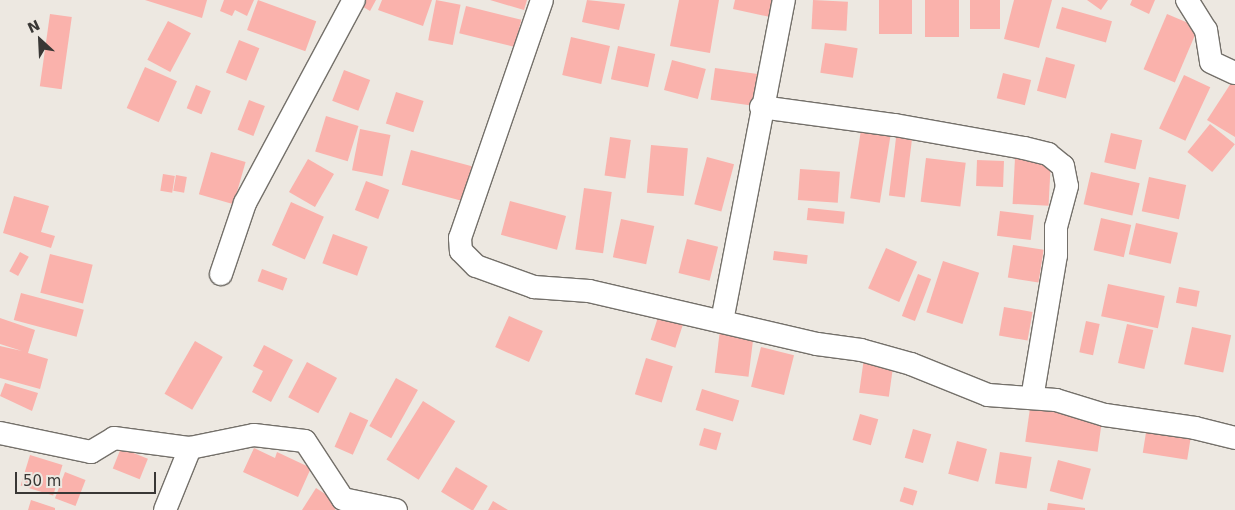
<!DOCTYPE html>
<style>
body{margin:0}
#map{position:relative;width:1235px;height:510px;overflow:hidden;background:#ede8e1;font-family:"DejaVu Sans",sans-serif}
div>[style]{position:absolute}
.building>*{inset:0;background:#fab2ac;transform-origin:0 0}
.roads{filter:drop-shadow(1px 0 #74706a) drop-shadow(-1px 0 #74706a) drop-shadow(0 1px #74706a) drop-shadow(0 -1px #74706a)}
.minor>*{height:22px;margin:-11px;padding:0 11px;transform-origin:11px;border-radius:11px;background:#fff}
span{translate:-50% -50%;white-space:nowrap;text-align:center;line-height:1.15;-webkit-text-stroke:5px #ede8e1;paint-order:stroke}
.north{position:absolute;left:15px;top:15px;width:50px;height:50px;-webkit-text-stroke:4px #ede8e1;paint-order:stroke;rotate:335deg;font-size:14px;font-weight:700;line-height:20px;text-align:center;color:#393735}
.north::after{content:'';display:block;margin:auto;width:18px;height:22px;background:#393735;clip-path:polygon(50% 0,100% 100%,50% 72%,0 100%)}
.scale{position:absolute;left:15px;top:472px;width:141px;height:22px;box-sizing:border-box;border:2px solid #393735;border-top:0;padding-left:6px;font-size:15px;line-height:18px;white-space:nowrap;color:#393735;-webkit-text-stroke:4px #ede8e1;paint-order:stroke}
</style>
<div id="map">
<div class="building">
<i style="clip-path:polygon(145px 0,207px 0,202px 18px)"></i>
<i style="clip-path:polygon(224px 0,254px 0,247px 16px,235px 10px,232px 16px,220px 11px)"></i>
<i style="left:258px;top:0;width:62px;height:32px;rotate:20deg"></i>
<i style="clip-path:polygon(362px 0,376px 0,370px 11px,360px 5px)"></i>
<i style="clip-path:polygon(382px 0,432px 0,423px 26px,378px 10px)"></i>
<i style="left:436px;top:0;width:25px;height:41px;rotate:11deg"></i>
<i style="clip-path:polygon(490px 0,527px 0,524px 10px)"></i>
<i style="clip-path:polygon(587px 0,625px 4px,619px 30px,582px 22px)"></i>
<i style="clip-path:polygon(679px 0,719px 0,710px 53px,670px 46px)"></i>
<i style="clip-path:polygon(735px 0,779px 0,775px 18px,733px 9px)"></i>
<i style="left:813px;top:0;width:35px;height:29px;rotate:3deg"></i>
<i style="left:879px;top:0;width:33px;height:34px"></i>
<i style="left:925px;top:0;width:34px;height:37px"></i>
<i style="left:970px;top:0;width:30px;height:29px"></i>
<i style="clip-path:polygon(1014px 0,1052px 0,1039px 48px,1004px 39px)"></i>
<i style="clip-path:polygon(1087px 0,1108px 0,1101px 10px)"></i>
<i style="clip-path:polygon(1132px 0,1155px 0,1149px 14px,1130px 5px)"></i>
<i style="left:466px;top:6px;width:57px;height:28px;rotate:14deg"></i>
<i style="left:1062px;top:7px;width:52px;height:22px;rotate:16deg"></i>
<i style="left:50px;top:14px;width:22px;height:73px;rotate:8deg"></i>
<i style="left:1167px;top:14px;width:34px;height:60px;rotate:23deg"></i>
<i style="left:168px;top:21px;width:26px;height:44px;rotate:28deg"></i>
<i style="left:571px;top:37px;width:40px;height:39px;rotate:13deg"></i>
<i style="left:239px;top:40px;width:22px;height:35px;rotate:22deg"></i>
<i style="left:825px;top:43px;width:33px;height:30px;rotate:9deg"></i>
<i style="left:618px;top:46px;width:38px;height:34px;rotate:12deg"></i>
<i style="left:1046px;top:57px;width:30px;height:35px;rotate:15deg"></i>
<i style="left:672px;top:60px;width:35px;height:31px;rotate:15deg"></i>
<i style="left:145px;top:67px;width:35px;height:45px;rotate:24deg"></i>
<i style="left:715px;top:68px;width:43px;height:32px;rotate:8deg"></i>
<i style="left:344px;top:70px;width:28px;height:33px;rotate:21deg"></i>
<i style="left:1003px;top:73px;width:29px;height:26px;rotate:14deg"></i>
<i style="left:1184px;top:75px;width:29px;height:59px;rotate:25deg"></i>
<i style="clip-path:polygon(1233px 80px,1235px 81px,1235px 137px,1207px 120px)"></i>
<i style="left:196px;top:85px;width:16px;height:25px;rotate:22deg"></i>
<i style="left:396px;top:92px;width:29px;height:33px;rotate:18deg"></i>
<i style="left:249px;top:100px;width:17px;height:32px;rotate:21deg"></i>
<i style="left:326px;top:116px;width:34px;height:37px;rotate:17deg"></i>
<i style="left:1210px;top:124px;width:32px;height:36px;rotate:39deg"></i>
<i style="left:360px;top:129px;width:31px;height:42px;rotate:11deg"></i>
<i style="left:861px;top:130px;width:30px;height:69px;rotate:9deg"></i>
<i style="left:897px;top:130px;width:16px;height:66px;rotate:7deg"></i>
<i style="left:1111px;top:133px;width:32px;height:30px;rotate:13deg"></i>
<i style="left:610px;top:137px;width:21px;height:39px;rotate:8deg"></i>
<i style="left:651px;top:145px;width:37px;height:48px;rotate:5deg"></i>
<i style="left:411px;top:150px;width:63px;height:36px;rotate:15deg"></i>
<i style="left:211px;top:152px;width:36px;height:44px;rotate:16deg"></i>
<i style="left:707px;top:157px;width:28px;height:49px;rotate:15deg"></i>
<i style="left:926px;top:158px;width:40px;height:44px;rotate:7deg"></i>
<i style="left:1015px;top:158px;width:36px;height:46px;rotate:3deg"></i>
<i style="left:308px;top:159px;width:30px;height:38px;rotate:30deg"></i>
<i style="left:977px;top:160px;width:27px;height:26px;rotate:2deg"></i>
<i style="left:800px;top:169px;width:40px;height:31px;rotate:4deg"></i>
<i style="left:1091px;top:172px;width:50px;height:33px;rotate:13deg"></i>
<i style="left:163px;top:174px;width:12px;height:17px;rotate:9deg"></i>
<i style="left:176px;top:175px;width:11px;height:16px;rotate:10deg"></i>
<i style="left:1149px;top:177px;width:38px;height:35px;rotate:12deg"></i>
<i style="left:366px;top:181px;width:25px;height:31px;rotate:21deg"></i>
<i style="left:584px;top:188px;width:28px;height:62px;rotate:8deg"></i>
<i style="clip-path:polygon(14px 196px,49px 206px,41px 232px,55px 236px,51px 248px,3px 233px)"></i>
<i style="left:510px;top:201px;width:58px;height:35px;rotate:15deg"></i>
<i style="left:291px;top:202px;width:36px;height:47px;rotate:24deg"></i>
<i style="left:808px;top:208px;width:37px;height:12px;rotate:6deg"></i>
<i style="left:1000px;top:211px;width:34px;height:25px;rotate:7deg"></i>
<i style="left:1101px;top:218px;width:31px;height:33px;rotate:13deg"></i>
<i style="left:621px;top:219px;width:34px;height:39px;rotate:12deg"></i>
<i style="left:1136px;top:223px;width:43px;height:32px;rotate:13deg"></i>
<i style="left:333px;top:234px;width:37px;height:31px;rotate:20deg"></i>
<i style="left:687px;top:239px;width:32px;height:35px;rotate:14deg"></i>
<i style="left:1013px;top:245px;width:31px;height:33px;rotate:9deg"></i>
<i style="left:886px;top:248px;width:34px;height:44px;rotate:24deg"></i>
<i style="left:774px;top:251px;width:34px;height:9px;rotate:7deg"></i>
<i style="left:20px;top:252px;width:10px;height:22px;rotate:29deg"></i>
<i style="left:50px;top:254px;width:44px;height:40px;rotate:14deg"></i>
<i style="left:943px;top:261px;width:38px;height:54px;rotate:18deg"></i>
<i style="left:262px;top:269px;width:27px;height:13px;rotate:20deg"></i>
<i style="left:918px;top:274px;width:14px;height:45px;rotate:21deg"></i>
<i style="left:1108px;top:284px;width:58px;height:33px;rotate:12deg"></i>
<i style="left:1179px;top:287px;width:21px;height:16px;rotate:11deg"></i>
<i style="left:21px;top:293px;width:65px;height:28px;rotate:15deg"></i>
<i style="left:1004px;top:307px;width:29px;height:29px;rotate:10deg"></i>
<i style="left:659px;top:314px;width:26px;height:27px;rotate:18deg"></i>
<i style="left:509px;top:316px;width:37px;height:34px;rotate:24deg"></i>
<i style="clip-path:polygon(0 318px,35px 330px,28px 353px,48px 359px,40px 389px,0 378px,0 346px,22px 351px,0 344px)"></i>
<i style="left:1086px;top:321px;width:14px;height:32px;rotate:12deg"></i>
<i style="left:1127px;top:324px;width:27px;height:40px;rotate:13deg"></i>
<i style="left:1192px;top:327px;width:40px;height:38px;rotate:12deg"></i>
<i style="left:720px;top:330px;width:34px;height:43px;rotate:7deg"></i>
<i style="left:195px;top:341px;width:32px;height:61px;rotate:30deg"></i>
<i style="clip-path:polygon(264px 345px,293px 360px,271px 402px,252px 392px,263px 371px,253px 366px)"></i>
<i style="left:761px;top:347px;width:34px;height:41px;rotate:14deg"></i>
<i style="left:646px;top:358px;width:28px;height:38px;rotate:17deg"></i>
<i style="left:864px;top:358px;width:30px;height:35px;rotate:8deg"></i>
<i style="left:307px;top:362px;width:34px;height:40px;rotate:28deg"></i>
<i style="left:396px;top:378px;width:25px;height:55px;rotate:29deg"></i>
<i style="clip-path:polygon(5px 383px,38px 393px,32px 411px,0 396px)"></i>
<i style="left:702px;top:389px;width:39px;height:22px;rotate:17deg"></i>
<i style="left:423px;top:401px;width:38px;height:69px;rotate:32deg"></i>
<i style="left:1030px;top:408px;width:73px;height:34px;rotate:8deg"></i>
<i style="left:350px;top:412px;width:20px;height:38px;rotate:24deg"></i>
<i style="left:860px;top:414px;width:19px;height:27px;rotate:16deg"></i>
<i style="left:1147px;top:426px;width:45px;height:27px;rotate:9deg"></i>
<i style="left:704px;top:428px;width:18px;height:18px;rotate:16deg"></i>
<i style="left:913px;top:429px;width:19px;height:30px;rotate:16deg"></i>
<i style="left:957px;top:441px;width:31px;height:34px;rotate:15deg"></i>
<i style="left:121px;top:448px;width:29px;height:22px;rotate:22deg"></i>
<i style="clip-path:polygon(254px 448px,275px 458px,277px 452px,311px 468px,298px 497px,243px 472px)"></i>
<i style="left:1000px;top:452px;width:32px;height:32px;rotate:9deg"></i>
<i style="left:30px;top:455px;width:34px;height:32px;rotate:17deg"></i>
<i style="left:1058px;top:460px;width:34px;height:32px;rotate:15deg"></i>
<i style="left:456px;top:467px;width:37px;height:29px;rotate:31deg"></i>
<i style="left:65px;top:472px;width:22px;height:28px;rotate:21deg"></i>
<i style="left:904px;top:487px;width:14px;height:15px;rotate:17deg"></i>
<i style="clip-path:polygon(316px 488px,339px 503px,335px 510px,302px 510px)"></i>
<i style="clip-path:polygon(31px 500px,55px 508px,55px 510px,28px 510px)"></i>
<i style="clip-path:polygon(493px 501px,508px 510px,488px 510px)"></i>
<i style="clip-path:polygon(1048px 503px,1085px 508px,1085px 510px,1047px 510px)"></i>
</div>
<div class="roads">
<div class="minor">
<i style="left:542px;top:0;width:252px;rotate:109deg"></i>
<i style="left:460px;top:238px;width:13px;rotate:86deg"></i>
<i style="left:461px;top:251px;width:21px;rotate:45deg"></i>
<i style="left:476px;top:266px;width:62px;rotate:19.9deg"></i>
<i style="left:534px;top:287px;width:55px;rotate:4.2deg"></i>
<i style="left:589px;top:291px;width:234px;rotate:13.1deg"></i>
<i style="left:817px;top:344px;width:44px;rotate:7.8deg"></i>
<i style="left:861px;top:350px;width:52px;rotate:15.6deg"></i>
<i style="left:911px;top:364px;width:83px;rotate:21.9deg"></i>
<i style="left:988px;top:395px;width:68px;rotate:4.2deg"></i>
<i style="left:1056px;top:400px;width:51px;rotate:17deg"></i>
<i style="left:1105px;top:415px;width:91px;rotate:8.2deg"></i>
<i style="left:1195px;top:428px;width:41px;rotate:14deg"></i>
<i style="left:1187px;top:0;width:36px;rotate:58deg"></i>
<i style="left:1206px;top:30px;width:32px;rotate:81deg"></i>
<i style="left:1211px;top:62px;width:26px;rotate:25deg"></i>
<i style="left:761px;top:107px;width:135px;rotate:7.7deg"></i>
<i style="left:895px;top:125px;width:131px;rotate:10.1deg"></i>
<i style="left:1024px;top:148px;width:25px;rotate:14deg"></i>
<i style="left:1048px;top:154px;width:19px;rotate:39deg"></i>
<i style="left:1063px;top:166px;width:20px;rotate:79deg"></i>
<i style="left:1067px;top:186px;width:42px;rotate:105deg"></i>
<i style="left:1056px;top:227px;width:28px;rotate:90deg"></i>
<i style="left:1056px;top:255px;width:145px;rotate:99.5deg"></i>
<i style="left:221px;top:274px;width:75px;rotate:-71.3deg"></i>
<i style="left:245px;top:203px;width:230px;rotate:-61.8deg"></i>
<i style="left:722px;top:321px;width:327px;rotate:-79.1deg"></i>
<i style="left:0;top:433px;width:93px;rotate:11.8deg"></i>
<i style="left:91px;top:452px;width:27px;rotate:-31deg"></i>
<i style="left:114px;top:438px;width:77px;rotate:7.5deg"></i>
<i style="left:190px;top:448px;width:65px;rotate:-11.5deg"></i>
<i style="left:254px;top:435px;width:51px;rotate:6.7deg"></i>
<i style="left:305px;top:441px;width:69px;rotate:56.8deg"></i>
<i style="left:343px;top:499px;width:54px;rotate:11.7deg"></i>
<i style="left:165px;top:510px;width:67px;rotate:-68deg"></i>
</div>
</div>
<div class="north">N</div>
<div class="scale">50 m</div>
</div>
